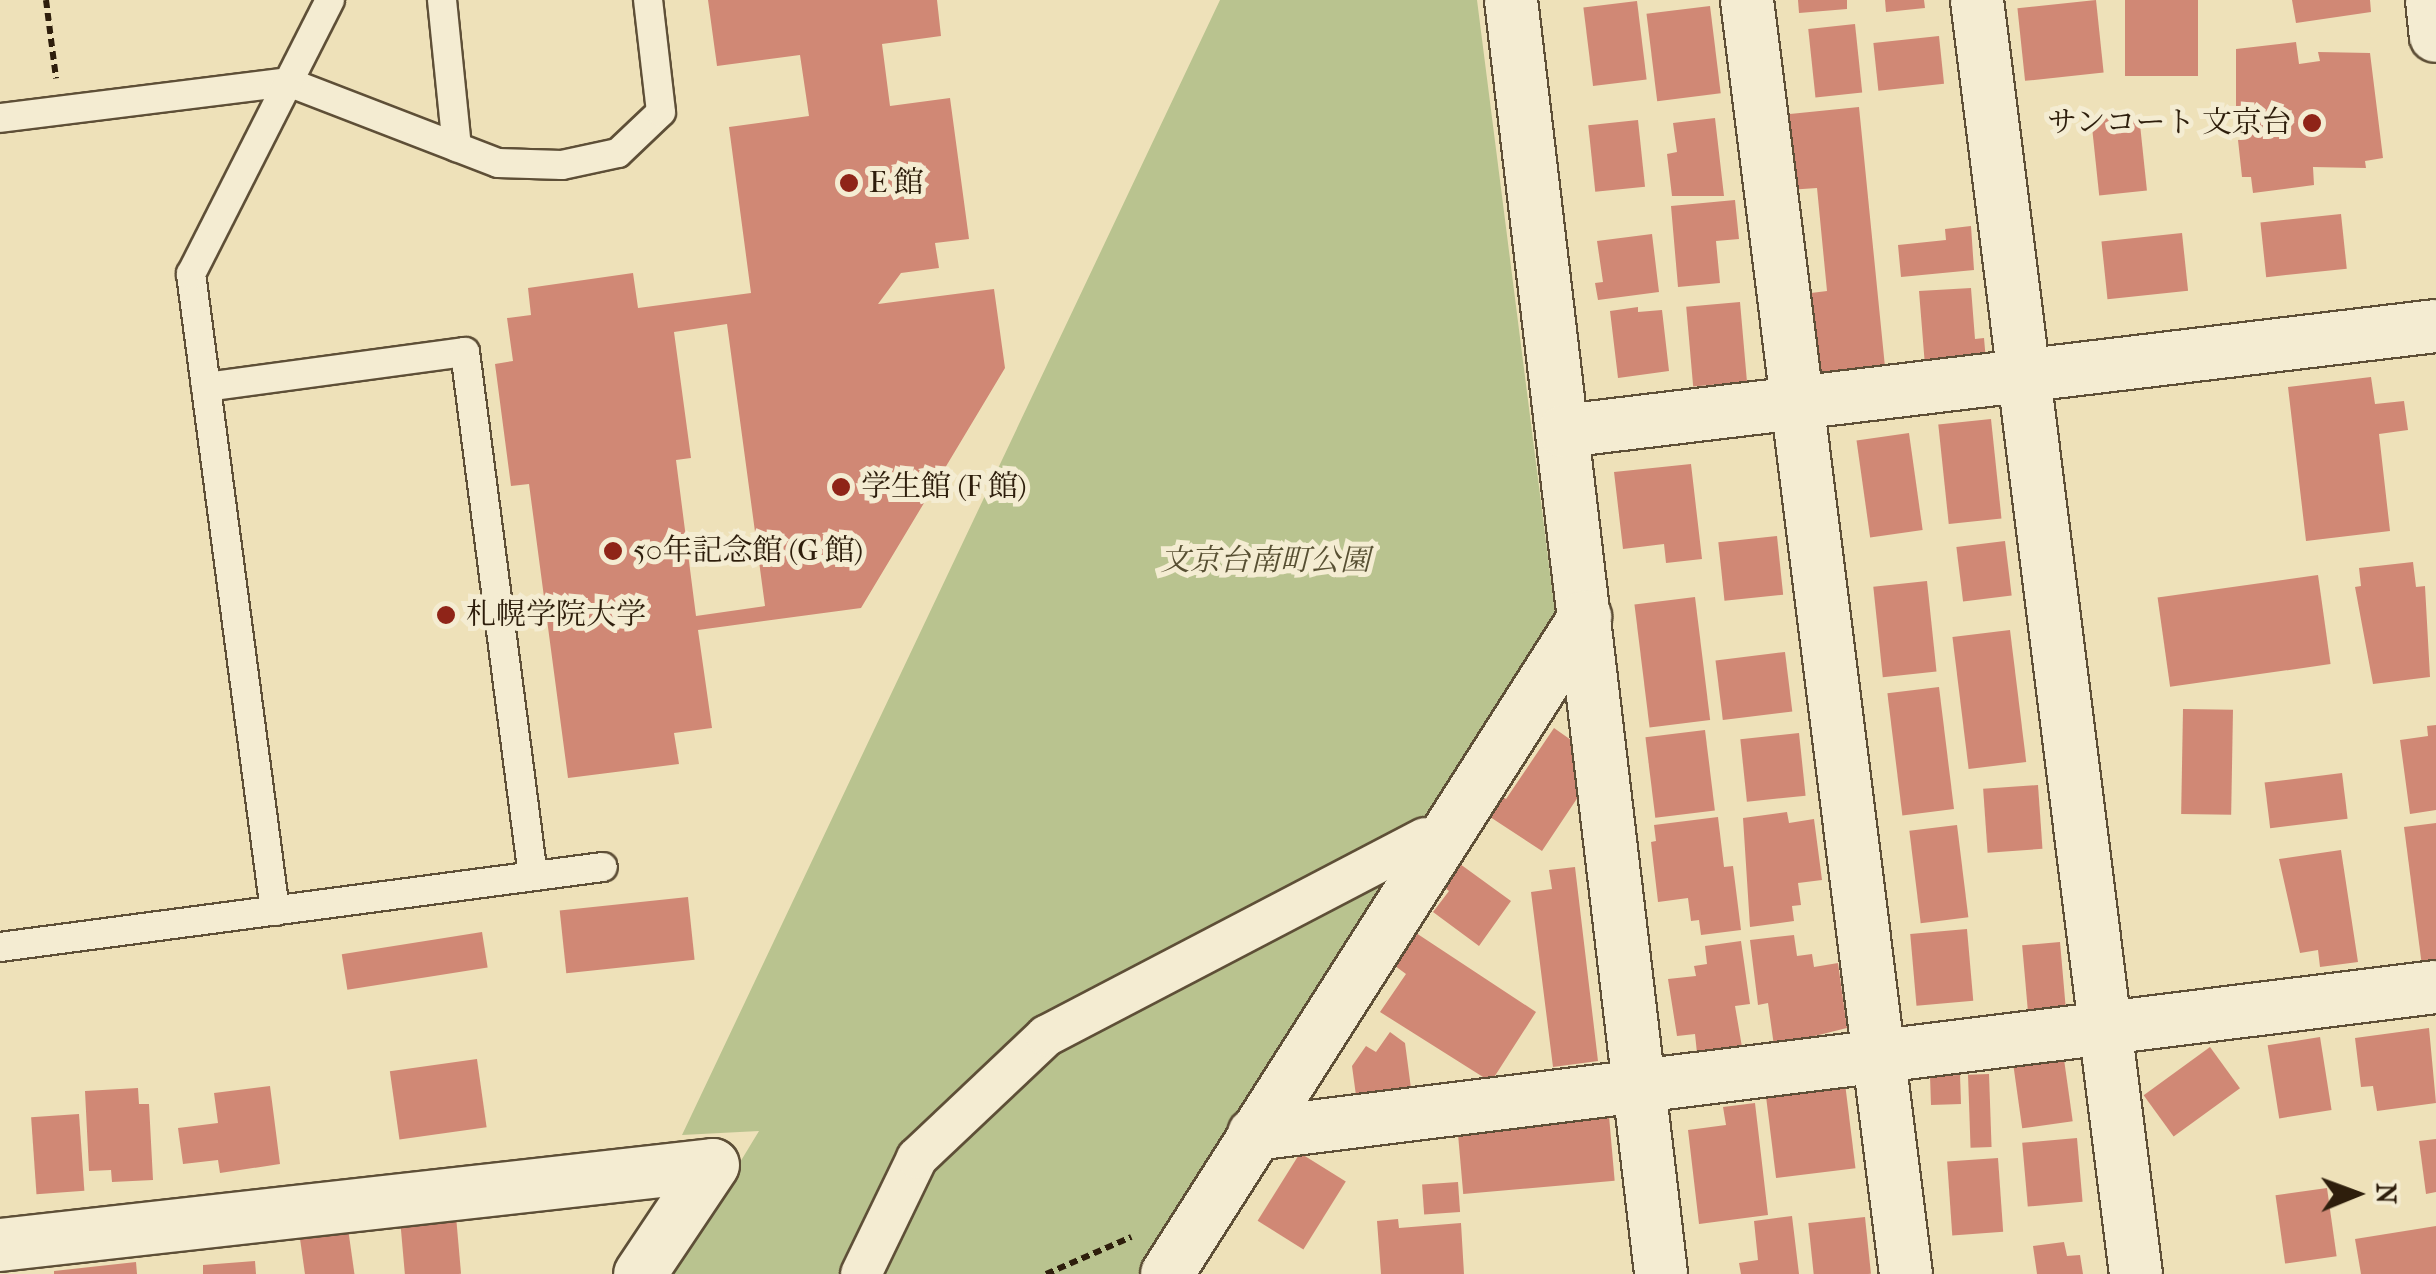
<!DOCTYPE html>
<meta charset="utf-8">
<style>
body{margin:0}
#map{position:relative;width:2436px;height:1274px;overflow:hidden;background:#eee1b9;font-family:"IM FELL French Canon","Noto Serif JP",serif}
div>[style]{position:absolute}
.green>*{inset:0;background:#b9c38f}
.building>*{inset:0;background:#d08875;transform-origin:0 0}
.path>*{height:6px;margin-top:-3px;transform-origin:0;background:repeating-linear-gradient(90deg,#2e1e0c 0 8px,transparent 0 13px)}
.roads{filter:drop-shadow(2px 0 #5e4f37) drop-shadow(-2px 0 #5e4f37) drop-shadow(0 2px #5e4f37) drop-shadow(0 -2px #5e4f37)}
.service>*{height:28px;margin:-14px;padding:0 14px;transform-origin:14px;border-radius:14px;background:#f4ecd2}
.pedestrian>*{height:40px;margin:-20px;padding:0 20px;transform-origin:20px;border-radius:20px;background:#f4ecd2}
.minor>*{height:52px;margin:-26px;padding:0 26px;transform-origin:26px;border-radius:26px;background:#f4ecd2}
.dots>*{width:28px;height:28px;translate:-50% -50%;box-sizing:border-box;border:5px solid #f4ecd2;border-radius:50%}
span{translate:-50% -50%;white-space:nowrap;text-align:center;line-height:1.15;-webkit-text-stroke:10px #f4ecd2;paint-order:stroke}
.poi-label{font-size:30px;color:#2e1e0c}
.right{translate:-100% -50%;text-align:right}
.left{translate:0 -50%;text-align:left}
.park-label{font-size:30px;color:#585033;font-style:italic}
.north{position:absolute;left:2306px;top:1144px;width:100px;height:100px;-webkit-text-stroke:8px #f4ecd2;paint-order:stroke;rotate:89deg;font-size:28px;font-weight:700;line-height:40px;text-align:center;color:#2e1e0c}
.north::after{content:'';display:block;margin:auto;width:35px;height:45px;background:#2e1e0c;clip-path:polygon(50% 0,100% 100%,50% 72%,0 100%)}
</style>
<div id="map">
<div class="green">
<i style="clip-path:polygon(1220px 0,1477px 0,1556px 620px,1151px 1274px,672px 1274px,759px 1131px,682px 1135px)"></i>
</div>
<div class="building">
<i style="clip-path:polygon(evenodd,708px 0,937px 0,941px 36px,882px 44px,890px 106px,950px 98px,969px 239px,935px 243px,939px 268px,901px 273px,878px 304px,994px 289px,1005px 368px,861px 608px,698px 630px,712px 728px,674px 733px,679px 764px,568px 778px,529px 484px,511px 486px,495px 364px,513px 361px,507px 318px,531px 315px,528px 288px,633px 273px,638px 308px,751px 293px,729px 127px,809px 116px,800px 55px,717px 66px,708px 0,727px 324px,765px 606px,696px 616px,676px 460px,691px 458px,674px 332px,727px 324px)"></i>
<i style="clip-path:polygon(1798px 0,1847px 0,1847px 9px,1799px 13px)"></i>
<i style="clip-path:polygon(1885px 0,1924px 0,1925px 8px,1886px 12px)"></i>
<i style="left:2096px;top:0;width:73px;height:79px;rotate:84deg"></i>
<i style="left:2125px;top:0;width:73px;height:76px"></i>
<i style="clip-path:polygon(2292px 0,2370px 0,2371px 12px,2296px 23px)"></i>
<i style="left:1637px;top:1px;width:79px;height:54px;rotate:83deg"></i>
<i style="left:1710px;top:6px;width:88px;height:64px;rotate:83deg"></i>
<i style="left:1855px;top:24px;width:69px;height:47px;rotate:84deg"></i>
<i style="left:1939px;top:36px;width:48px;height:66px;rotate:84deg"></i>
<i style="clip-path:polygon(2296px 42px,2299px 64px,2320px 61px,2318px 52px,2370px 53px,2383px 158px,2365px 161px,2366px 168px,2313px 167px,2314px 185px,2253px 193px,2251px 177px,2242px 177px,2238px 140px,2247px 139px,2243px 105px,2236px 107px,2236px 49px)"></i>
<i style="clip-path:polygon(1859px 107px,1885px 367px,1811px 375px,1803px 294px,1827px 291px,1817px 188px,1788px 190px,1780px 115px)"></i>
<i style="left:2139px;top:115px;width:76px;height:48px;rotate:84deg"></i>
<i style="clip-path:polygon(1715px 118px,1724px 196px,1672px 196px,1667px 154px,1677px 152px,1673px 123px)"></i>
<i style="left:1638px;top:120px;width:67px;height:50px;rotate:84deg"></i>
<i style="clip-path:polygon(1735px 200px,1739px 239px,1716px 241px,1720px 283px,1678px 287px,1671px 206px)"></i>
<i style="left:2341px;top:214px;width:55px;height:81px;rotate:84deg"></i>
<i style="clip-path:polygon(1971px 226px,1974px 270px,1901px 277px,1898px 245px,1946px 240px,1945px 229px)"></i>
<i style="left:2182px;top:233px;width:58px;height:81px;rotate:84deg"></i>
<i style="clip-path:polygon(1652px 234px,1659px 292px,1598px 300px,1595px 283px,1603px 282px,1597px 241px)"></i>
<i style="clip-path:polygon(1971px 288px,1975px 339px,1984px 338px,1986px 361px,1925px 366px,1919px 291px)"></i>
<i style="left:1740px;top:302px;width:80px;height:54px;rotate:85deg"></i>
<i style="clip-path:polygon(1638px 307px,1638px 312px,1662px 310px,1669px 371px,1618px 378px,1610px 311px)"></i>
<i style="clip-path:polygon(2371px 377px,2375px 404px,2404px 401px,2408px 430px,2379px 434px,2390px 531px,2306px 541px,2288px 387px)"></i>
<i style="left:1991px;top:419px;width:100px;height:53px;rotate:84deg"></i>
<i style="left:1909px;top:433px;width:98px;height:53px;rotate:82deg"></i>
<i style="clip-path:polygon(1691px 464px,1702px 559px,1666px 563px,1664px 544px,1623px 549px,1614px 472px)"></i>
<i style="left:1777px;top:536px;width:59px;height:59px;rotate:84deg"></i>
<i style="left:2005px;top:541px;width:55px;height:49px;rotate:83deg"></i>
<i style="clip-path:polygon(2413px 562px,2416px 587px,2425px 586px,2430px 677px,2373px 684px,2355px 587px,2361px 586px,2359px 568px)"></i>
<i style="left:2318px;top:575px;width:90px;height:162px;rotate:82deg"></i>
<i style="left:1927px;top:581px;width:91px;height:54px;rotate:84deg"></i>
<i style="left:1695px;top:597px;width:124px;height:61px;rotate:83deg"></i>
<i style="left:2010px;top:630px;width:133px;height:58px;rotate:83deg"></i>
<i style="left:1785px;top:652px;width:60px;height:70px;rotate:83deg"></i>
<i style="left:1939px;top:687px;width:123px;height:52px;rotate:83deg"></i>
<i style="left:2183px;top:709px;width:50px;height:105px;rotate:1deg"></i>
<i style="clip-path:polygon(2436px 725px,2436px 810px,2410px 814px,2400px 740px,2428px 736px,2427px 726px)"></i>
<i style="clip-path:polygon(1554px 728px,1571px 740px,1578px 797px,1542px 851px,1484px 813px,1497px 793px,1506px 799px)"></i>
<i style="left:1705px;top:730px;width:81px;height:60px;rotate:83deg"></i>
<i style="left:1799px;top:733px;width:63px;height:59px;rotate:84deg"></i>
<i style="left:2342px;top:773px;width:46px;height:78px;rotate:83deg"></i>
<i style="left:2038px;top:785px;width:64px;height:55px;rotate:86deg"></i>
<i style="clip-path:polygon(1787px 812px,1789px 823px,1814px 819px,1822px 880px,1798px 883px,1801px 905px,1792px 906px,1794px 921px,1750px 927px,1743px 818px)"></i>
<i style="clip-path:polygon(1718px 817px,1724px 867px,1733px 866px,1741px 930px,1701px 935px,1699px 920px,1691px 921px,1688px 898px,1658px 902px,1651px 842px,1656px 841px,1654px 825px)"></i>
<i style="clip-path:polygon(2436px 823px,2436px 964px,2422px 966px,2404px 827px)"></i>
<i style="left:1957px;top:825px;width:93px;height:48px;rotate:83deg"></i>
<i style="clip-path:polygon(2341px 850px,2358px 962px,2320px 967px,2318px 950px,2300px 953px,2279px 859px)"></i>
<i style="clip-path:polygon(1449px 856px,1511px 901px,1479px 946px,1433px 912px,1449px 891px,1432px 878px)"></i>
<i style="clip-path:polygon(1575px 867px,1598px 1061px,1553px 1067px,1531px 892px,1552px 889px,1549px 870px)"></i>
<i style="left:688px;top:897px;width:63px;height:129px;rotate:84deg"></i>
<i style="clip-path:polygon(1410px 929px,1536px 1012px,1491px 1082px,1380px 1012px,1406px 974px,1387px 960px)"></i>
<i style="left:1967px;top:929px;width:72px;height:57px;rotate:85deg"></i>
<i style="left:482px;top:932px;width:36px;height:142px;rotate:81deg"></i>
<i style="clip-path:polygon(1794px 935px,1797px 956px,1812px 954px,1814px 967px,1838px 963px,1847px 1028px,1774px 1046px,1768px 1003px,1758px 1005px,1750px 940px)"></i>
<i style="clip-path:polygon(1741px 941px,1750px 1004px,1735px 1006px,1742px 1047px,1697px 1053px,1695px 1034px,1677px 1036px,1668px 979px,1696px 976px,1694px 966px,1707px 964px,1705px 946px)"></i>
<i style="left:2060px;top:942px;width:75px;height:38px;rotate:85deg"></i>
<i style="clip-path:polygon(2429px 1028px,2436px 1103px,2377px 1111px,2373px 1086px,2361px 1087px,2355px 1038px)"></i>
<i style="clip-path:polygon(1390px 1032px,1405px 1043px,1412px 1096px,1357px 1103px,1352px 1066px,1366px 1046px,1376px 1052px)"></i>
<i style="left:2320px;top:1037px;width:74px;height:53px;rotate:81deg"></i>
<i style="left:2062px;top:1045px;width:77px;height:51px;rotate:82deg"></i>
<i style="left:2210px;top:1047px;width:51px;height:82px;rotate:54deg"></i>
<i style="left:477px;top:1059px;width:69px;height:88px;rotate:82deg"></i>
<i style="left:1989px;top:1074px;width:73px;height:21px;rotate:88deg"></i>
<i style="left:1844px;top:1075px;width:94px;height:80px;rotate:83deg"></i>
<i style="left:1960px;top:1075px;width:29px;height:30px;rotate:88deg"></i>
<i style="clip-path:polygon(270px 1086px,280px 1164px,220px 1173px,218px 1160px,183px 1164px,178px 1128px,218px 1123px,214px 1093px)"></i>
<i style="clip-path:polygon(138px 1088px,139px 1104px,149px 1104px,153px 1180px,112px 1182px,111px 1170px,89px 1171px,85px 1091px)"></i>
<i style="clip-path:polygon(1755px 1103px,1768px 1215px,1699px 1224px,1688px 1130px,1726px 1125px,1723px 1107px)"></i>
<i style="left:79px;top:1114px;width:77px;height:48px;rotate:86deg"></i>
<i style="left:1609px;top:1116px;width:65px;height:152px;rotate:85deg"></i>
<i style="left:2077px;top:1138px;width:64px;height:55px;rotate:85deg"></i>
<i style="clip-path:polygon(2436px 1139px,2436px 1192px,2426px 1194px,2419px 1141px)"></i>
<i style="left:1300px;top:1153px;width:54px;height:80px;rotate:32deg"></i>
<i style="left:1998px;top:1158px;width:74px;height:51px;rotate:86deg"></i>
<i style="left:1458px;top:1182px;width:30px;height:36px;rotate:86deg"></i>
<i style="left:2327px;top:1188px;width:69px;height:52px;rotate:82deg"></i>
<i style="left:346px;top:1214px;width:61px;height:49px;rotate:82deg"></i>
<i style="left:456px;top:1216px;width:58px;height:56px;rotate:85deg"></i>
<i style="clip-path:polygon(1792px 1216px,1799px 1274px,1741px 1274px,1739px 1263px,1758px 1260px,1754px 1221px)"></i>
<i style="left:1865px;top:1217px;width:57px;height:57px;rotate:84deg"></i>
<i style="clip-path:polygon(1398px 1219px,1399px 1228px,1461px 1223px,1464px 1274px,1381px 1274px,1377px 1221px)"></i>
<i style="clip-path:polygon(2436px 1226px,2436px 1274px,2361px 1274px,2355px 1239px)"></i>
<i style="clip-path:polygon(2064px 1242px,2067px 1256px,2080px 1255px,2083px 1274px,2037px 1274px,2033px 1246px)"></i>
<i style="clip-path:polygon(255px 1261px,256px 1274px,203px 1274px,203px 1265px)"></i>
<i style="clip-path:polygon(136px 1262px,137px 1274px,54px 1274px,54px 1271px)"></i>
</div>
<div class="path">
<i style="left:46px;top:0;width:79px;rotate:82.7deg"></i>
<i style="left:1046px;top:1274px;width:93px;rotate:-23.5deg"></i>
</div>
<div class="roads">
<div class="service">
<i style="left:442px;top:0;width:148px;rotate:84.2deg"></i>
<i style="left:0;top:118px;width:290px;rotate:-7.1deg"></i>
<i style="left:288px;top:82px;width:225px;rotate:21.1deg"></i>
<i style="left:498px;top:163px;width:64px;rotate:1.8deg"></i>
<i style="left:562px;top:165px;width:57px;rotate:-12.1deg"></i>
<i style="left:618px;top:153px;width:59px;rotate:-43.6deg"></i>
<i style="left:661px;top:112px;width:113px;rotate:-96.6deg"></i>
<i style="left:206px;top:387px;width:261px;rotate:-7.7deg"></i>
<i style="left:465px;top:352px;width:528px;rotate:82.61deg"></i>
<i style="left:275px;top:911px;width:643px;rotate:-97.51deg"></i>
<i style="left:191px;top:274px;width:307px;rotate:-63.1deg"></i>
<i style="left:0;top:947px;width:608px;rotate:-7.56deg"></i>
</div>
<div class="pedestrian">
<i style="left:861px;top:1274px;width:129px;rotate:-64.2deg"></i>
<i style="left:917px;top:1158px;width:178px;rotate:-43.4deg"></i>
<i style="left:1046px;top:1036px;width:427px;rotate:-27.6deg"></i>
</div>
<div class="minor">
<i style="left:1511px;top:0;width:1283px;rotate:83.28deg"></i>
<i style="left:1747px;top:0;width:1284px;rotate:82.89deg"></i>
<i style="left:1977px;top:0;width:1284px;rotate:82.89deg"></i>
<i style="left:2432px;top:0;width:36px;rotate:84deg"></i>
<i style="left:1564px;top:431px;width:878px;rotate:-6.87deg"></i>
<i style="left:1254px;top:1134px;width:1191px;rotate:-7.09deg"></i>
<i style="left:0;top:1245px;width:717px;rotate:-6.4deg"></i>
<i style="left:713px;top:1165px;width:131px;rotate:123.8deg"></i>
<i style="left:1167px;top:1274px;width:779px;rotate:-57.53deg"></i>
</div>
</div>
<div class="dots">
<i style="left:2312px;top:123px;background:#8f2418"></i>
<i style="left:849px;top:183px;background:#8f2418"></i>
<i style="left:841px;top:487px;background:#8f2418"></i>
<i style="left:613px;top:551px;background:#8f2418"></i>
<i style="left:446px;top:615px;background:#8f2418"></i>
</div>
<div class="poi-label">
<span class="right" style="left:2292px;top:123px">サンコート 文京台</span>
<span class="left" style="left:869px;top:183px">E 館</span>
<span class="left" style="left:861px;top:487px">学生館 (F 館)</span>
<span class="left" style="left:633px;top:551px">50年記念館 (G 館)</span>
<span class="left" style="left:466px;top:615px">札幌学院大学</span>
</div>
<div class="park-label">
<span style="left:1265px;top:561px">文京台南町公園</span>
</div>
<div class="north">N</div>
</div>
